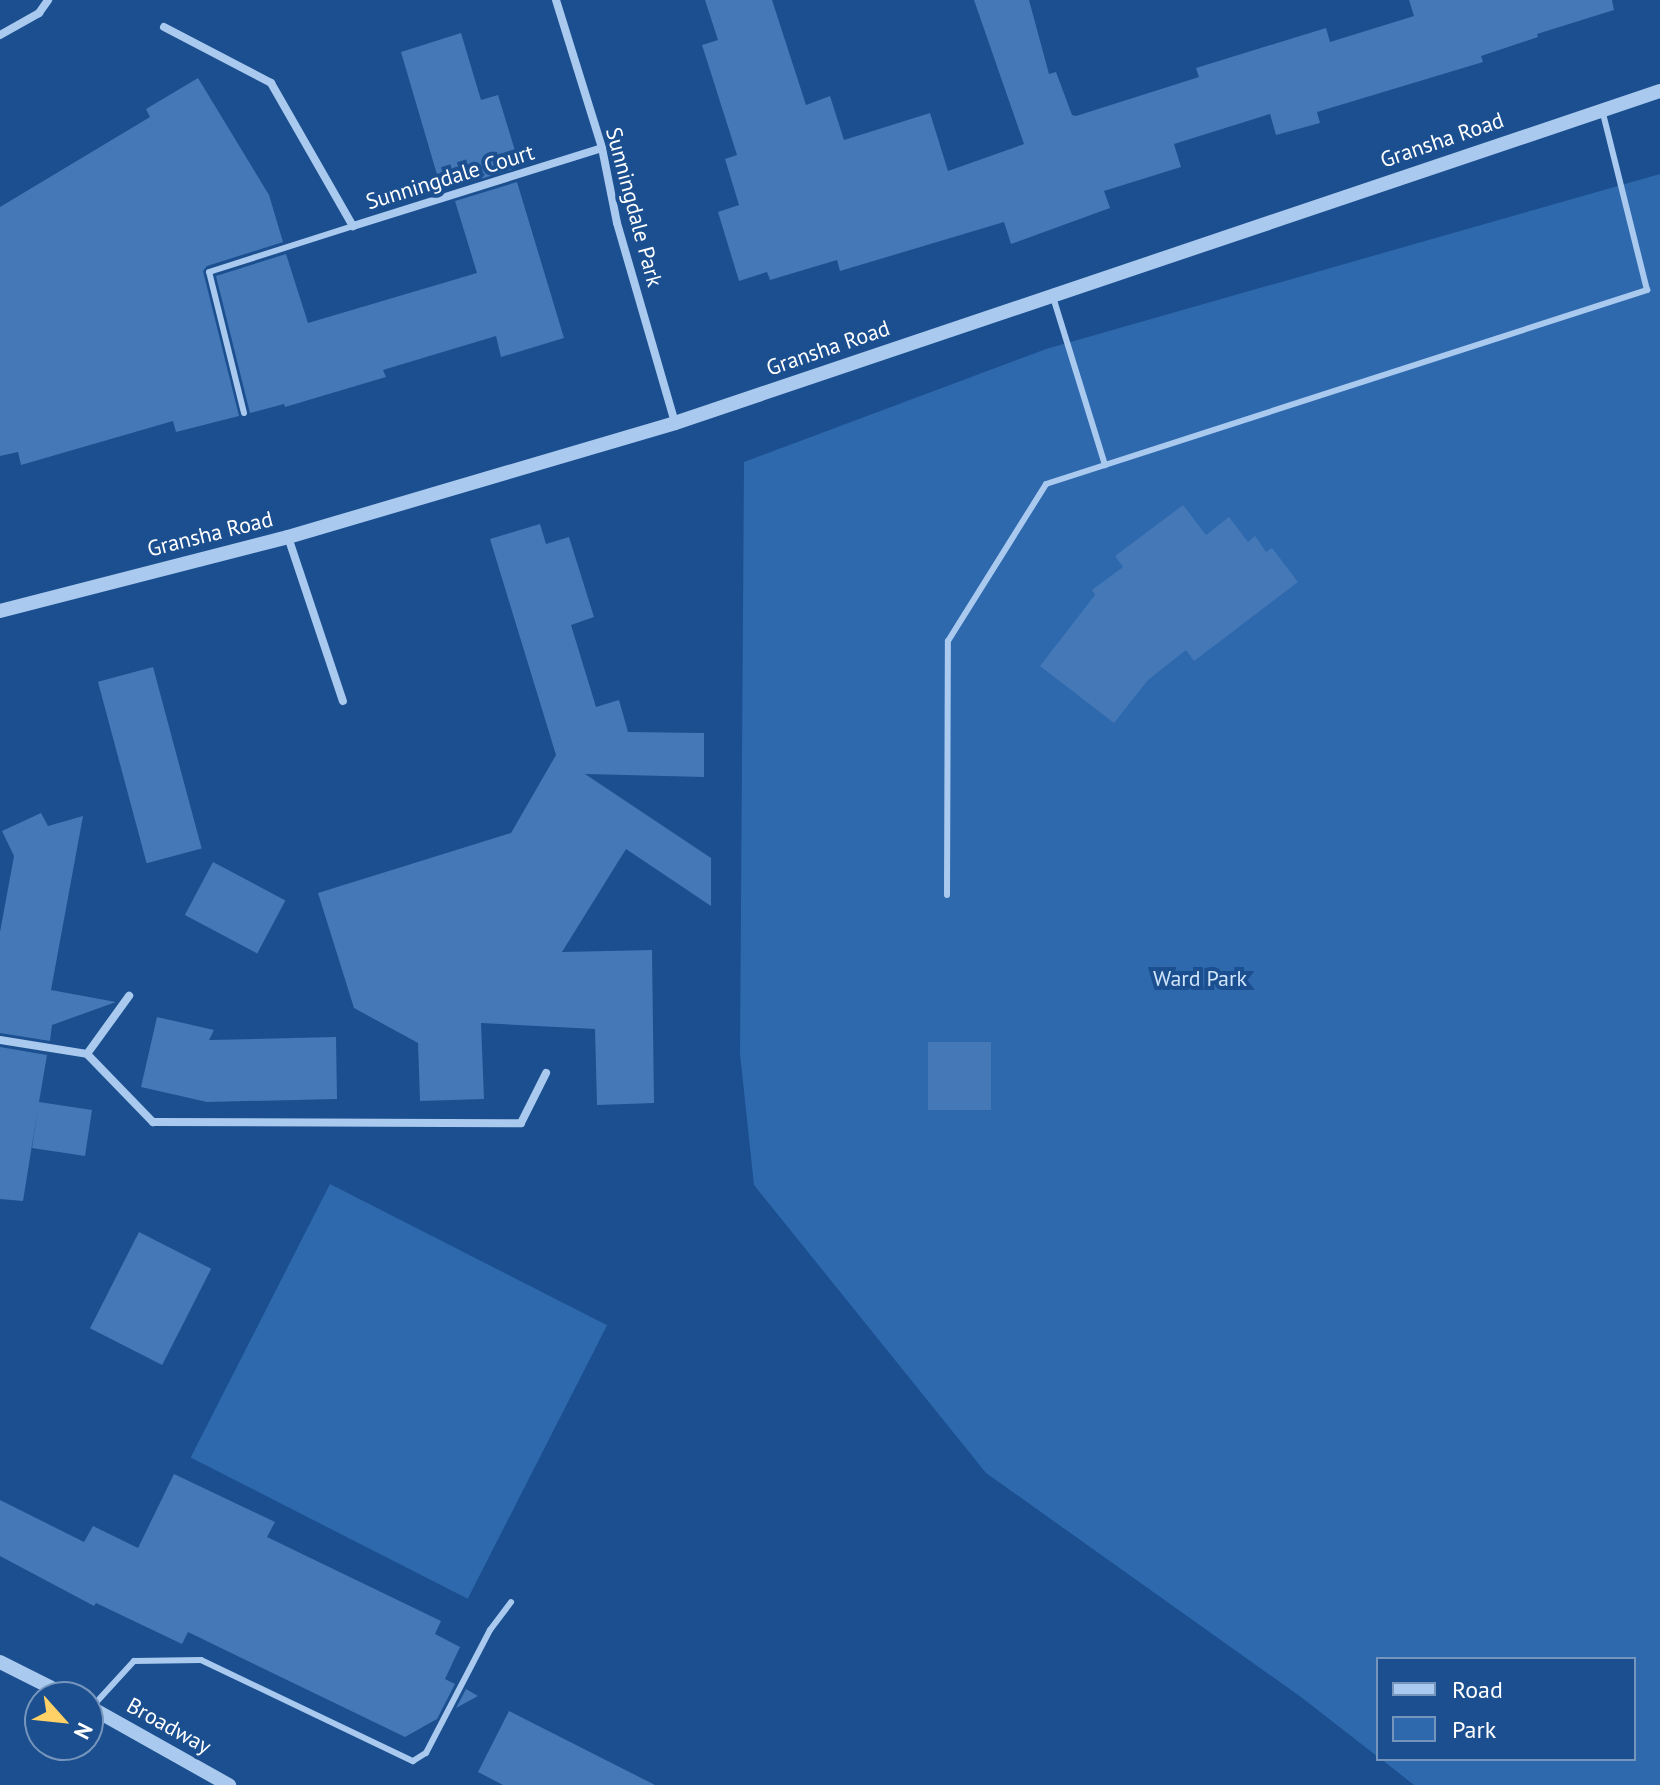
<!DOCTYPE html>
<style>
body{margin:0}
#map{position:relative;width:1660px;height:1785px;overflow:hidden;background:#1b4f8f;font-family:"PT Sans",sans-serif}
div>[style]{position:absolute}
.green>*{inset:0;background:#2e69ad;transform-origin:0 0}
.building>*{inset:0;background:#4478b7;transform-origin:0 0}
.service>*{height:6px;margin:-3px;padding:0 3px;transform-origin:3px;border-radius:3px;background:#a9c9ee}
.minor>*{height:8px;margin:-4px;padding:0 4px;transform-origin:4px;border-radius:4px;background:#a9c9ee}
.tertiary>*{height:14px;margin:-7px;padding:0 7px;transform-origin:7px;border-radius:7px;background:#a9c9ee}
span{translate:-50% -50%;white-space:nowrap;text-align:center;line-height:1.15;-webkit-text-stroke:8px #1b4f8f;paint-order:stroke}
.street-label{font-size:22px;color:#fff}
.park-label{font-size:22px;color:#cfe3fa}
.legend{position:absolute;left:1376px;top:1657px;width:260px;height:104px;box-sizing:border-box;background:#1b4f8f;border:2px solid #7695bc;margin:0;padding:10px 14px;list-style:none;font-size:24px;color:#fff}
.legend li{display:flex;align-items:center;gap:16px;height:40px}
.legend b{width:40px;border:2px solid #7695bc}
.north{position:absolute;left:24px;top:1681px;width:80px;height:80px;box-sizing:border-box;background:#1b4f8f;border:2px solid #7695bc;border-radius:50%;rotate:117deg;font-size:22px;font-weight:700;line-height:32px;text-align:center;color:#fff}
.north::after{content:'';display:block;margin:auto;width:28px;height:36px;background:#ffd166;clip-path:polygon(50% 0,100% 100%,50% 72%,0 100%)}
</style>
<div id="map">
<div class="green">
<i style="clip-path:polygon(1660px 174px,1660px 1785px,1414px 1785px,1381px 1759px,1634px 1759px,1634px 1659px,1378px 1659px,1378px 1757px,1301px 1697px,986px 1473px,754px 1185px,740px 1054px,744px 462px,1046px 349px)"></i>
<i style="left:330px;top:1184px;width:311px;height:307px;rotate:27deg"></i>
</div>
<div class="building">
<i style="clip-path:polygon(705px 0,772px 0,806px 105px,830px 96px,844px 140px,930px 113px,948px 171px,1024px 144px,974px 0,1029px 0,1049px 74px,1056px 72px,1072px 115px,1076px 116px,1199px 77px,1196px 68px,1326px 28px,1330px 42px,1414px 16px,1409px 0,1612px 0,1614px 10px,1537px 34px,1538px 37px,1481px 56px,1483px 62px,1317px 112px,1320px 123px,1276px 135px,1270px 114px,1174px 144px,1181px 167px,1104px 191px,1110px 208px,1011px 244px,1004px 222px,840px 271px,837px 260px,770px 280px,767px 272px,739px 281px,718px 212px,739px 205px,725px 159px,737px 155px,702px 45px,718px 40px)"></i>
<i style="clip-path:polygon(461px 33px,481px 100px,498px 95px,516px 154px,509px 156px,513px 169px,451px 188px,447px 175px,438px 178px,401px 52px)"></i>
<i style="clip-path:polygon(198px 78px,269px 195px,283px 242px,207px 266px,203px 271px,239px 416px,176px 432px,173px 421px,21px 465px,18px 452px,0 456px,0 207px,150px 117px,146px 109px)"></i>
<i style="clip-path:polygon(517px 182px,564px 338px,501px 357px,496px 336px,383px 370px,386px 377px,285px 407px,284px 404px,250px 413px,216px 276px,286px 254px,308px 323px,477px 273px,455px 201px)"></i>
<i style="clip-path:polygon(1183px 505px,1206px 535px,1229px 517px,1248px 542px,1255px 536px,1266px 552px,1272px 548px,1298px 582px,1194px 661px,1186px 650px,1148px 680px,1114px 723px,1040px 666px,1095px 595px,1092px 590px,1123px 567px,1115px 556px)"></i>
<i style="clip-path:polygon(540px 524px,546px 544px,569px 537px,594px 617px,571px 625px,596px 707px,619px 700px,628px 732px,704px 733px,704px 777px,585px 774px,711px 858px,711px 906px,626px 849px,562px 952px,652px 950px,654px 1103px,597px 1105px,595px 1029px,481px 1023px,484px 1099px,420px 1101px,418px 1043px,354px 1008px,318px 893px,511px 833px,556px 755px,490px 539px)"></i>
<i style="left:153px;top:667px;width:188px;height:57px;rotate:75deg"></i>
<i style="clip-path:polygon(41px 813px,48px 826px,83px 816px,51px 990px,116px 1002px,52px 1025px,50px 1041px,0 1033px,0 932px,14px 856px,2px 831px)"></i>
<i style="left:213px;top:862px;width:82px;height:60px;rotate:28deg"></i>
<i style="clip-path:polygon(157px 1017px,214px 1030px,209px 1040px,336px 1037px,337px 1099px,207px 1102px,141px 1087px)"></i>
<i style="left:991px;top:1042px;width:68px;height:63px;rotate:90deg"></i>
<i style="clip-path:polygon(0 1047px,47px 1055px,39px 1102px,92px 1110px,85px 1156px,32px 1148px,38px 1108px,23px 1201px,0 1199px)"></i>
<i style="left:139px;top:1232px;width:81px;height:108px;rotate:27deg"></i>
<i style="clip-path:polygon(174px 1474px,275px 1522px,267px 1537px,441px 1621px,435px 1634px,460px 1647px,445px 1679px,455px 1684px,437px 1719px,405px 1737px,188px 1632px,182px 1644px,96px 1603px,94px 1606px,0 1556px,0 1500px,84px 1542px,93px 1526px,138px 1548px)"></i>
<i style="clip-path:polygon(466px 1689px,478px 1696px,456px 1708px)"></i>
<i style="clip-path:polygon(509px 1711px,655px 1785px,503px 1785px,478px 1772px)"></i>
</div>
<div class="service">
<i style="left:1053px;top:297px;width:176px;rotate:72.8deg"></i>
<i style="left:244px;top:413px;width:145px;rotate:-103.9deg"></i>
<i style="left:209px;top:272px;width:151px;rotate:-17.7deg"></i>
<i style="left:947px;top:895px;width:254px;rotate:-89.8deg"></i>
<i style="left:948px;top:641px;width:185px;rotate:-58deg"></i>
<i style="left:1046px;top:484px;width:632px;rotate:-17.89deg"></i>
<i style="left:1647px;top:290px;width:186px;rotate:-104deg"></i>
<i style="left:91px;top:1708px;width:64px;rotate:-47.5deg"></i>
<i style="left:134px;top:1661px;width:67px;rotate:-0.9deg"></i>
<i style="left:201px;top:1660px;width:235px;rotate:25.5deg"></i>
<i style="left:413px;top:1761px;width:15px;rotate:-32deg"></i>
<i style="left:426px;top:1753px;width:139px;rotate:-62.5deg"></i>
<i style="left:490px;top:1630px;width:35px;rotate:-53deg"></i>
</div>
<div class="minor">
<i style="left:556px;top:0;width:155px;rotate:72.7deg"></i>
<i style="left:602px;top:148px;width:76px;rotate:78.7deg"></i>
<i style="left:617px;top:223px;width:208px;rotate:73.8deg"></i>
<i style="left:164px;top:27px;width:121px;rotate:27.6deg"></i>
<i style="left:271px;top:83px;width:165px;rotate:60.2deg"></i>
<i style="left:353px;top:226px;width:261px;rotate:-17.4deg"></i>
<i style="left:0;top:35px;width:45px;rotate:-29.4deg"></i>
<i style="left:39px;top:13px;width:16px;rotate:-55deg"></i>
<i style="left:288px;top:537px;width:173px;rotate:71.5deg"></i>
<i style="left:0;top:1040px;width:88px;rotate:9.1deg"></i>
<i style="left:87px;top:1054px;width:95px;rotate:45.9deg"></i>
<i style="left:153px;top:1122px;width:368px;rotate:0.2deg"></i>
<i style="left:521px;top:1123px;width:56px;rotate:-63.4deg"></i>
<i style="left:87px;top:1054px;width:72px;rotate:-54.1deg"></i>
</div>
<div class="tertiary">
<i style="left:0;top:611px;width:297px;rotate:-14.4deg"></i>
<i style="left:288px;top:537px;width:403px;rotate:-16.4deg"></i>
<i style="left:675px;top:423px;width:1039px;rotate:-18.63deg"></i>
<i style="left:0;top:1662px;width:78px;rotate:26.6deg"></i>
<i style="left:88px;top:1706px;width:162px;rotate:29.3deg"></i>
</div>
<div class="street-label">
<span style="left:1442px;top:140px;rotate:-19deg">Gransha Road</span>
<span style="left:450px;top:177px;rotate:-17deg">Sunningdale Court</span>
<span style="left:634px;top:207px;rotate:75deg">Sunningdale Park</span>
<span style="left:828px;top:348px;rotate:-19deg">Gransha Road</span>
<span style="left:210px;top:534px;rotate:-14deg">Gransha Road</span>
<span style="left:169px;top:1726px;rotate:29deg">Broadway</span>
</div>
<div class="park-label">
<span style="left:1200px;top:979px">Ward Park</span>
</div>
<ul class="legend">
<li><b style="height:10px;background:#a9c9ee"></b>Road</li>
<li><b style="height:22px;background:#2e69ad"></b>Park</li>
</ul>
<div class="north">N</div>
</div>
